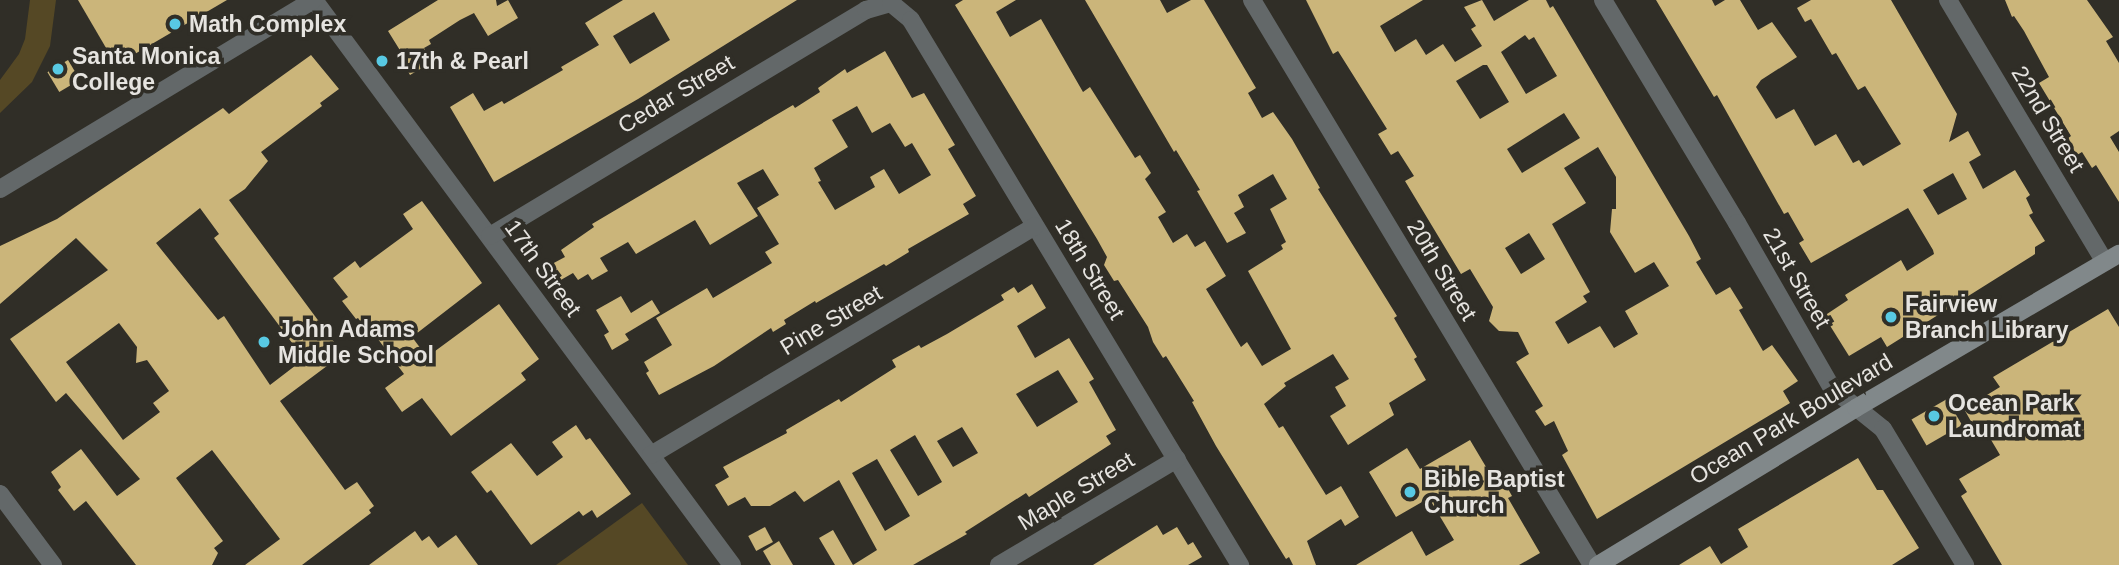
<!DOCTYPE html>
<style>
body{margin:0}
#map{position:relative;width:2119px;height:565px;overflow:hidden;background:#302e27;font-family:Helvetica,sans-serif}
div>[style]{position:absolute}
.green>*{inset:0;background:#554825}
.building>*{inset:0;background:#cbb57a;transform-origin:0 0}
.street>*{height:18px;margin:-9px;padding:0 9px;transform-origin:9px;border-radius:9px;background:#636869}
.secondary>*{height:18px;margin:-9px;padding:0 9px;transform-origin:9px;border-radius:9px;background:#81888a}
.dots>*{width:19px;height:19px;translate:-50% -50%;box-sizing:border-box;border:4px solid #302e27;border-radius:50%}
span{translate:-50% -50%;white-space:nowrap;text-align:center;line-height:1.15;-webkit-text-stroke:7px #302e27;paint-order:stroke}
.poi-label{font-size:23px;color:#e6e4e0;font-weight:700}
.left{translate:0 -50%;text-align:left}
.street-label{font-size:23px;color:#e6e4e0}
</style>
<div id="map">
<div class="green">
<i style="clip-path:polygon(30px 0,56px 0,50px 46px,32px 82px,0 113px,0 80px,19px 54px,25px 39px)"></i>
<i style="clip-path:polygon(642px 503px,688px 565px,556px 565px)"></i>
</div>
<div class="building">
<i style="clip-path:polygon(78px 0,227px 0,116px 65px)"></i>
<i style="clip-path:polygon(438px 0,496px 0,497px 6px,508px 0,518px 18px,488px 36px,474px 13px,460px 20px,429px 40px,431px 44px,424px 48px,432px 62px,410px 75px,403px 62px,406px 60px,388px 31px)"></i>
<i style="clip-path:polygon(evenodd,623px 0,797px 0,638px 99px,494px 182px,450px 107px,473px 93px,484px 111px,502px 101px,504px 104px,563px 70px,561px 67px,599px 45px,585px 23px,623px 0,654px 12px,670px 40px,630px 64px,613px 36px,654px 12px)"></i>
<i style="clip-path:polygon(963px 0,1016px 0,996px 12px,1010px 37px,1041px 19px,1083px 92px,1090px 87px,1135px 158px,1140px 155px,1151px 173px,1145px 179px,1166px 212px,1158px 217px,1173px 243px,1187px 234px,1195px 247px,1205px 241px,1226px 276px,1206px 289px,1241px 347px,1247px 342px,1262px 366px,1291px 349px,1248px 271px,1283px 249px,1281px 245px,1286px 242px,1270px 209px,1287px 199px,1273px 174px,1238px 195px,1244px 207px,1234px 213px,1246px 233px,1227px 243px,1197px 191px,1200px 190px,1176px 150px,1174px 152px,1085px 0,1160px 0,1167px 13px,1191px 0,1204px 0,1256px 88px,1248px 93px,1262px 118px,1273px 112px,1292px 139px,1320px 188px,1318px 189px,1397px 316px,1394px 318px,1417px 357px,1414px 359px,1426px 380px,1389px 403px,1394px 415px,1348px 445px,1330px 416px,1346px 406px,1335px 387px,1349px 379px,1333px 354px,1284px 383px,1286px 386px,1264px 404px,1279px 428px,1283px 426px,1326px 495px,1341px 486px,1359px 517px,1345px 526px,1341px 519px,1307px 541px,1316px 565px,1293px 565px,1289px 557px,1286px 559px,1216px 446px,1192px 402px,1194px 401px,1166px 356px,1163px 358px,1153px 342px,1148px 327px,1118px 280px,1114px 281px,1104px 265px,1107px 257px,1097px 239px,955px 5px)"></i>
<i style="clip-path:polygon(evenodd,1306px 0,1423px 0,1380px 26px,1395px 52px,1416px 39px,1426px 55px,1443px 44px,1455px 62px,1482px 46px,1471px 29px,1476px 26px,1464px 7px,1482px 0,1494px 21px,1529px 0,1546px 0,1550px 8px,1553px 6px,1689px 236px,1701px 259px,1696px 262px,1716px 295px,1730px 287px,1743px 308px,1739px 310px,1763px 351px,1772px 345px,1798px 381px,1783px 391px,1790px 403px,1597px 519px,1562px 455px,1568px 451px,1554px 421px,1545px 426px,1535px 411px,1543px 406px,1516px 362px,1529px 354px,1518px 332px,1499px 331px,1489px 321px,1493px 307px,1470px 269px,1461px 274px,1405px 181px,1414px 176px,1398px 151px,1391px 155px,1378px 134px,1387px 129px,1338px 51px,1333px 54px,1306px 0,1525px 35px,1529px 40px,1534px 37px,1557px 76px,1526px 94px,1501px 52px,1525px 35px,1306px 0,1483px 65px,1487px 65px,1509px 102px,1480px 119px,1456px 81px,1483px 65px,1306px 0,1564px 113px,1580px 138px,1522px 173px,1507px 149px,1564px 113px,1306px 0,1598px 147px,1616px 177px,1616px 209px,1612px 209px,1610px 232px,1635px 273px,1654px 262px,1669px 286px,1625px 311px,1638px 334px,1614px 348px,1600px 326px,1568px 344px,1555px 322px,1587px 302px,1583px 296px,1590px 292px,1552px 224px,1586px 203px,1564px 168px,1598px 147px,1306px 0,1529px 233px,1545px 259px,1521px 274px,1505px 248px,1529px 233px)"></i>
<i style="clip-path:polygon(evenodd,1656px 0,1712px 0,1715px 6px,1725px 0,1740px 0,1758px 30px,1772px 22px,1797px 57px,1761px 80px,1756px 87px,1776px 119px,1794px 109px,1815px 146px,1836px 134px,1853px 163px,1859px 160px,1863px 166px,1901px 144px,1865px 86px,1858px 90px,1836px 53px,1832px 55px,1811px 19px,1805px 22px,1797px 8px,1811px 0,1891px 0,1957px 114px,1949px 142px,1968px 131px,1981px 155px,1969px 162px,1983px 189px,2015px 170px,2030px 195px,2026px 198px,2033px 213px,2029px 215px,2045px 241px,2035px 247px,2035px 254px,1887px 347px,1881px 337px,1849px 356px,1824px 316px,1848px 300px,1845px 295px,1901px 260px,1907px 271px,1934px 254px,1933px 250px,1908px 208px,1811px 263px,1799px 243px,1804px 240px,1788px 212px,1784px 214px,1717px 95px,1714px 97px,1656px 0,1953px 173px,1967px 199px,1938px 215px,1923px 190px,1953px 173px)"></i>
<i style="clip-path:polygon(2005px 0,2087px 0,2113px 37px,2106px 41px,2119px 63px,2119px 131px,2110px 137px,2119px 152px,2119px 202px,2096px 165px,2092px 168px,2082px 152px,2077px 155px,2067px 139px,2071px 136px,2039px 83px,2049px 77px,2024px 31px,2014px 16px,2012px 17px)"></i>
<i style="clip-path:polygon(evenodd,885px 51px,912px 98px,924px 93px,955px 145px,948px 149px,976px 196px,963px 204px,969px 214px,908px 249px,909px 252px,886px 266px,884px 264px,816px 303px,815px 301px,784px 320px,786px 324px,773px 332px,771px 328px,714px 366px,659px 395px,646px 373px,649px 371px,644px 362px,672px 345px,656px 318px,707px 288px,713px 298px,772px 263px,765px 252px,779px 244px,757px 208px,779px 195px,763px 169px,737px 183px,758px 216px,710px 245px,695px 220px,636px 254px,628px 242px,600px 258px,608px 271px,592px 280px,588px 274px,578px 280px,573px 273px,559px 281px,550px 265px,565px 257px,561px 250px,594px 227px,592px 224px,793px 105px,795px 108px,820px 92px,818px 88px,845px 69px,847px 73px,885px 51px,857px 106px,872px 133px,890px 123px,905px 147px,912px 143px,931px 175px,899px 194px,884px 169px,870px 177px,875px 187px,835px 210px,818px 182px,821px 181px,814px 168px,848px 147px,832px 120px,857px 106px)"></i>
<i style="clip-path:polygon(evenodd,311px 55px,339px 89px,320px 103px,322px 106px,261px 152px,268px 161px,245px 189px,229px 200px,343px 354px,280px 401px,345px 490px,357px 482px,374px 506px,369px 510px,371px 513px,302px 565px,245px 565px,280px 539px,212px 450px,176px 478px,223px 541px,214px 548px,218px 553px,212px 565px,136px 565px,86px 501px,74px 511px,58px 490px,61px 487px,51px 472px,81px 449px,117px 496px,140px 479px,66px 393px,56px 402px,10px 339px,108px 270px,76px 238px,0 304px,0 246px,57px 219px,223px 108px,229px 114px,311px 55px,200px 208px,219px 234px,214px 238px,304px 359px,270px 385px,224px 316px,218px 320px,156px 243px,200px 208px,311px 55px,119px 323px,137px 347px,136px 363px,147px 360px,169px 391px,153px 403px,160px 412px,123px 440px,66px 362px,119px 323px)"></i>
<i style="left:68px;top:60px;width:23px;height:24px;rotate:59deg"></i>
<i style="clip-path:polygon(422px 201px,482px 283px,412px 337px,427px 357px,499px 304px,539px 359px,521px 373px,526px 380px,451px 436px,422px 398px,402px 412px,385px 388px,404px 374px,366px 323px,363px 325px,358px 318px,356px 319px,342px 301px,348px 297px,333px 278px,355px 261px,360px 268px,413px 229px,403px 214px)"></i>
<i style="clip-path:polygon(evenodd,1032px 284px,1046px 308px,1017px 326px,1035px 358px,1069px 338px,1094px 379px,1089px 382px,1116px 430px,1106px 436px,1111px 444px,1029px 497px,1026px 493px,965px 532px,967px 534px,913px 565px,835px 565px,819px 538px,833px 530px,853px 565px,877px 550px,839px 480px,804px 502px,795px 491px,770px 506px,751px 506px,745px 497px,728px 506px,715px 485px,729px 477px,723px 467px,787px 433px,786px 430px,839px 399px,841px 402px,896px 367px,892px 360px,919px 345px,921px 348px,947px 334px,1004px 300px,1001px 295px,1014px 287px,1018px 293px,1032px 284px,1058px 370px,1078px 402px,1037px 427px,1016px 394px,1058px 370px,1032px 284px,962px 427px,978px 453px,953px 467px,937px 441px,962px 427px,1032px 284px,915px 435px,942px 482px,918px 496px,890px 450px,915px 435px,1032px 284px,877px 459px,910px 516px,885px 531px,852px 473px,877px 459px)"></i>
<i style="clip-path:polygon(621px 296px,631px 313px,652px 300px,660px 313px,625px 334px,629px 340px,612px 350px,604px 335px,609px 332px,596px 310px)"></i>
<i style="clip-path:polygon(2108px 309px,2119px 327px,2119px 565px,2002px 565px,1961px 496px,1967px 492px,1959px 479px,2000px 455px,1984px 428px,1977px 432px,1964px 409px,2000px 387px,1993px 377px)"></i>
<i style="left:1947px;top:399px;width:30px;height:41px;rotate:60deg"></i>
<i style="clip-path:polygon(576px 425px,586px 440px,590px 438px,631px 494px,597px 518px,592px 510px,583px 516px,579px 511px,531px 545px,491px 490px,487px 493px,471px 472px,511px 443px,537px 476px,563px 457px,552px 442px)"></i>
<i style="clip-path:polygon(1470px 440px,1495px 482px,1502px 478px,1512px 496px,1508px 498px,1540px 553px,1519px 565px,1356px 565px,1412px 531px,1426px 556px,1454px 540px,1429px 498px,1396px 517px,1369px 472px,1407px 448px,1420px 469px)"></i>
<i style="clip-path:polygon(1858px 458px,1877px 490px,1883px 490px,1919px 548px,1892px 565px,1679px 565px,1710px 546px,1721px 564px,1748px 547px,1738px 529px)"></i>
<i style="clip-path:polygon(1157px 525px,1163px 535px,1177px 527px,1188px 545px,1193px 542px,1202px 557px,1188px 565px,1093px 565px)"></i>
<i style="left:765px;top:527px;width:17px;height:19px;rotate:62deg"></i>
<i style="clip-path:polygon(415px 531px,422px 541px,429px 536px,438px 548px,456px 535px,478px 565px,369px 565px)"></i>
<i style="clip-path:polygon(779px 541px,793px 565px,771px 565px,763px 551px)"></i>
</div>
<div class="street">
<i style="left:314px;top:0;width:703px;rotate:53.51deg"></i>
<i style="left:1252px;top:0;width:659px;rotate:58.96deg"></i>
<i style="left:1603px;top:0;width:260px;rotate:59deg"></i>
<i style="left:1737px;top:223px;width:190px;rotate:60.1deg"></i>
<i style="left:1832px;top:388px;width:65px;rotate:38.8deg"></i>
<i style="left:1883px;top:429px;width:159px;rotate:58.9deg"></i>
<i style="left:1948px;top:0;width:305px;rotate:59.1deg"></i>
<i style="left:0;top:189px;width:366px;rotate:-31.1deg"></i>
<i style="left:490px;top:236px;width:439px;rotate:-31deg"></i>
<i style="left:866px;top:10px;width:26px;rotate:-16deg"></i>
<i style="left:891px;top:3px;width:26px;rotate:40deg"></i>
<i style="left:911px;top:20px;width:637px;rotate:58.88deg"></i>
<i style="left:651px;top:455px;width:447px;rotate:-30.8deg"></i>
<i style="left:0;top:494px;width:89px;rotate:53.3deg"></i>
<i style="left:999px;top:565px;width:207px;rotate:-30.8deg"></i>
</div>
<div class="secondary">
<i style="left:1598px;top:565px;width:302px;rotate:-31.3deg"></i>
<i style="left:1856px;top:408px;width:305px;rotate:-30.4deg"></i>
</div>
<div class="dots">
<i style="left:175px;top:24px;background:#58c9e3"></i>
<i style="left:382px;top:61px;background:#58c9e3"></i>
<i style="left:58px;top:69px;background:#58c9e3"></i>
<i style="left:1891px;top:317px;background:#58c9e3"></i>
<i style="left:264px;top:342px;background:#58c9e3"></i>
<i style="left:1934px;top:416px;background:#58c9e3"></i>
<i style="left:1410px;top:492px;background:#58c9e3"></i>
</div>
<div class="poi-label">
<span class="left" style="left:189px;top:24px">Math Complex</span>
<span class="left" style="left:72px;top:69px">Santa Monica<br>College</span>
<span class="left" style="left:396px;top:61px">17th &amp; Pearl</span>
<span class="left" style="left:1905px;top:317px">Fairview<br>Branch Library</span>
<span class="left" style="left:278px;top:342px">John Adams<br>Middle School</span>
<span class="left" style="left:1948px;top:416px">Ocean Park<br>Laundromat</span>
<span class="left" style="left:1424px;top:492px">Bible Baptist<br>Church</span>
</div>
<div class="street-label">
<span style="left:676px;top:94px;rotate:-31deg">Cedar Street</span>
<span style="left:2048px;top:119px;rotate:59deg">22nd Street</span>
<span style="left:543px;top:268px;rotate:54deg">17th Street</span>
<span style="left:1090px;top:269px;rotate:59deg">18th Street</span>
<span style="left:1442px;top:270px;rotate:59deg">20th Street</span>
<span style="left:1797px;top:278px;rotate:60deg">21st Street</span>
<span style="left:831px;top:320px;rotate:-31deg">Pine Street</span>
<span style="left:1791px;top:419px;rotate:-31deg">Ocean Park Boulevard</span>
<span style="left:1076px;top:491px;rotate:-31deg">Maple Street</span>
</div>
</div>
